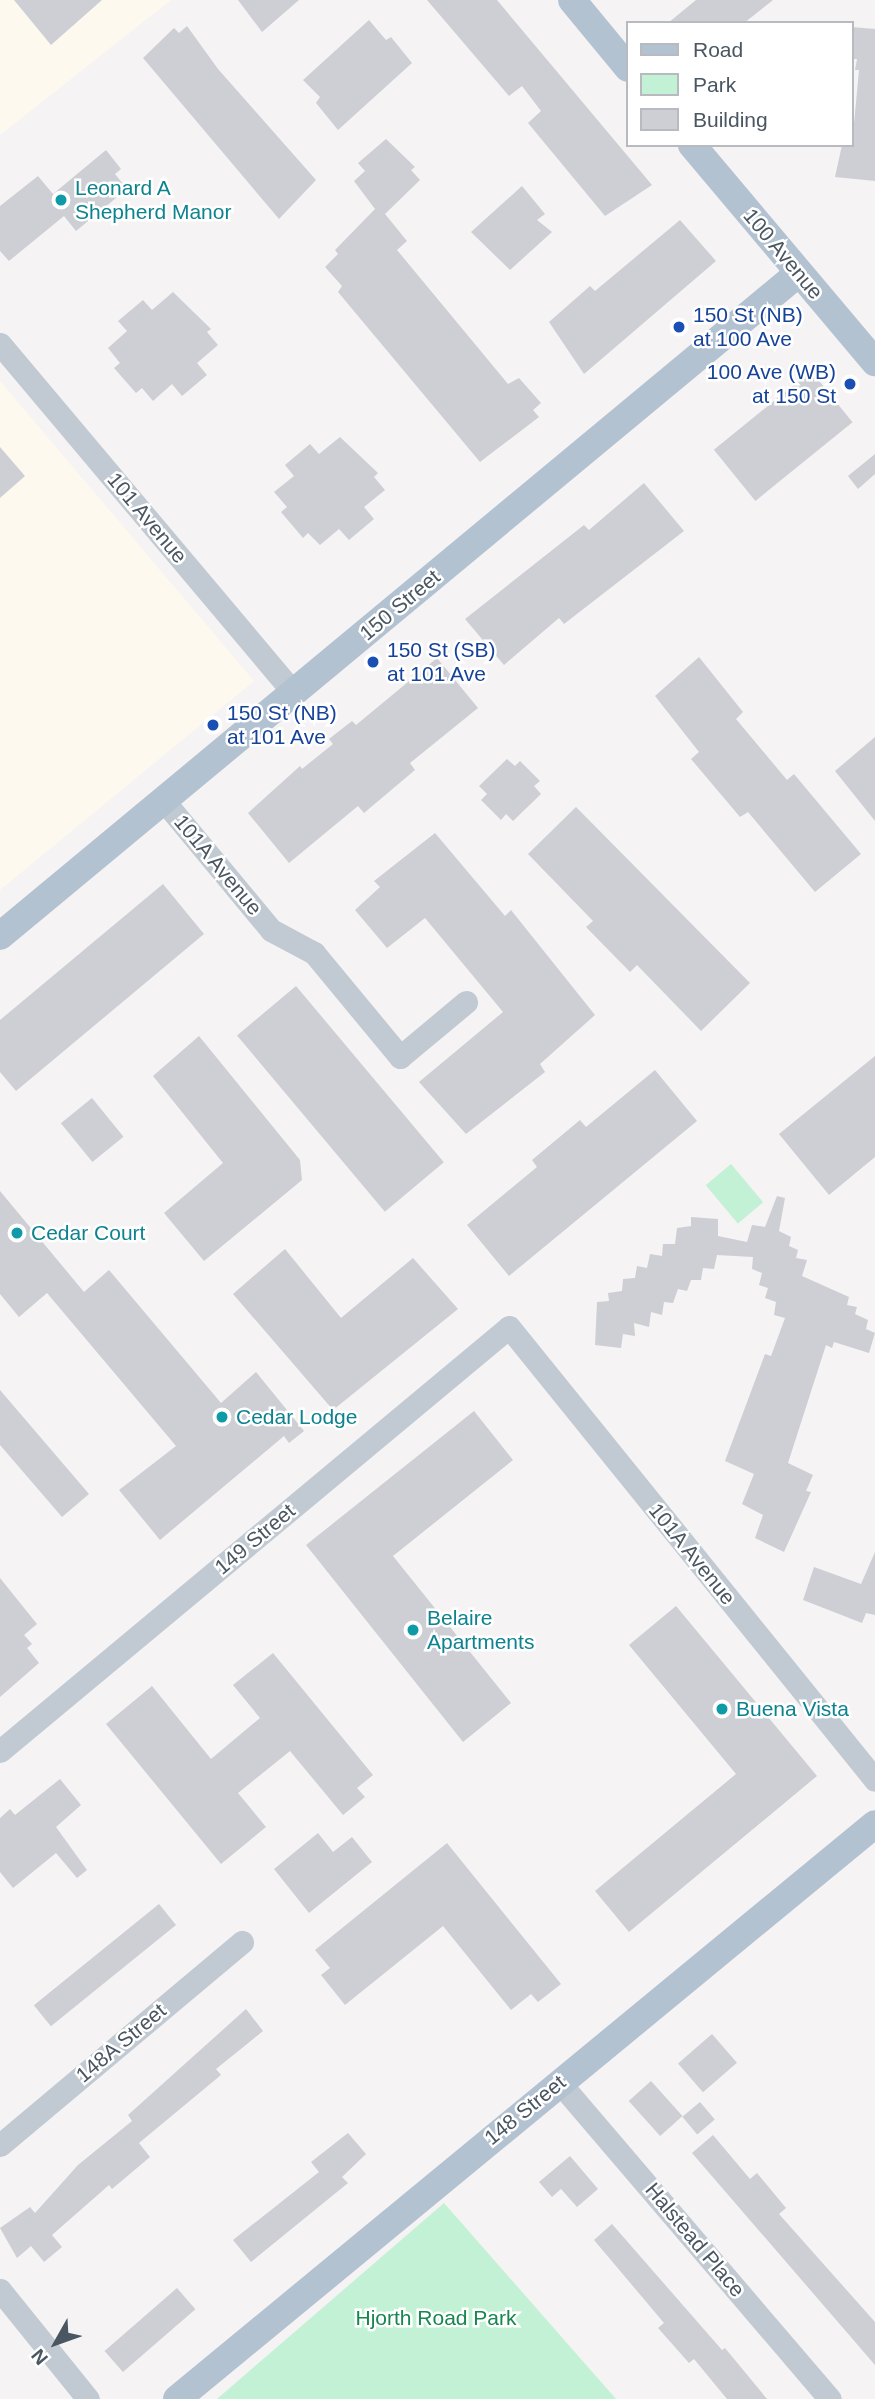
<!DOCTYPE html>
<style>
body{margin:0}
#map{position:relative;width:875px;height:2399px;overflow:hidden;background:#f5f3f3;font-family:Helvetica,sans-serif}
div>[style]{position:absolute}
.commercial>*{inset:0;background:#fdf9ef}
.green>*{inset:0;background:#c3f1d5;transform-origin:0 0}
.building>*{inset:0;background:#cdcfd5;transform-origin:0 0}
.minor>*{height:23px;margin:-11.5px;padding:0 11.5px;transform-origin:11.5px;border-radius:11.5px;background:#c1cad2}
.major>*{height:28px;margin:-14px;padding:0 14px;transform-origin:14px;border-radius:14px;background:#b3c2d1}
.dots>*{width:19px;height:19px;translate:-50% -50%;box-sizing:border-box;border:4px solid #fff;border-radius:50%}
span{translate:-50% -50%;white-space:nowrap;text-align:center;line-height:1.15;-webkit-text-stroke:5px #fff;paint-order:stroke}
.culture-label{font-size:21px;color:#0d838f}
.left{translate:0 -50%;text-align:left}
.street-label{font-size:21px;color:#4a5661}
.transit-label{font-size:21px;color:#164399}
.right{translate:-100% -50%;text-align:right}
.park-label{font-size:21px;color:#17864f}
.legend{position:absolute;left:626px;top:21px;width:228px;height:126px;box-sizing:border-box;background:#fff;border:2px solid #b7bbc0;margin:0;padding:9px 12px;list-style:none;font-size:21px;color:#4a5661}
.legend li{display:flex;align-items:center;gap:14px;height:35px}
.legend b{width:35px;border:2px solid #b7bbc0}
.north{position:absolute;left:21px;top:2308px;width:70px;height:70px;-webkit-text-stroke:5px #fff;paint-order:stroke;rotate:230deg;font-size:19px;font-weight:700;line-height:28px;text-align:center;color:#4a5661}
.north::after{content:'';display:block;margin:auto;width:24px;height:32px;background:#4a5661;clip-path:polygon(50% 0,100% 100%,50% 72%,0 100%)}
</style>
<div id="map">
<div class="commercial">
<i style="clip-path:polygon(0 0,171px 0,0 135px)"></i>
<i style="clip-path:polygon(0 381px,254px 681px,0 890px)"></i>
</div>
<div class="green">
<i style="left:731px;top:1164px;width:50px;height:33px;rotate:50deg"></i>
<i style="clip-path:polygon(444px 2203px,616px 2399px,217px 2399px)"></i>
</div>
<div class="building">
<i style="clip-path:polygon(14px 0,102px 0,51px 45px)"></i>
<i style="clip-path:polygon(238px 0,299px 0,262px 32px)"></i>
<i style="clip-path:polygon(427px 0,497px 0,652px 185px,605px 216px,528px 123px,541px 111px,522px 86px,509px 96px)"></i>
<i style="clip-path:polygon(696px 0,773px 0,744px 23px,668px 23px)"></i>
<i style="clip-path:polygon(369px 20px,386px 40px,391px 37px,412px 63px,338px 130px,316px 103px,320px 97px,303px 80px)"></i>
<i style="clip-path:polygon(187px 26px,218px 69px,316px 180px,279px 219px,143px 58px,174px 28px,179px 33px)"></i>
<i style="clip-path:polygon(852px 27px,875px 29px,875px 181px,835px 177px,842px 145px,852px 145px,859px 70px,855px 70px,857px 59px,852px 59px)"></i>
<i style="clip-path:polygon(386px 139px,415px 167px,411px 170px,420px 180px,385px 214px,407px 241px,397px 250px,508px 384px,519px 378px,541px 403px,533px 410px,539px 417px,480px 462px,338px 292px,342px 286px,325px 267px,338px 254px,335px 250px,375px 209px,354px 181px,365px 171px,358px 163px)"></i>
<i style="clip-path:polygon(106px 150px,121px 169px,115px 174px,127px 189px,76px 231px,64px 216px,9px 261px,0 251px,0 206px,38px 176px,53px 194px)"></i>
<i style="clip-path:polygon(522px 186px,545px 214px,537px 220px,552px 232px,510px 270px,471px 232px)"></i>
<i style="clip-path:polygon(680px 220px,716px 261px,584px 374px,549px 322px,590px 286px,595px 291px)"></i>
<i style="clip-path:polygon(173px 292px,211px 329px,207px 332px,218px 345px,197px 363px,207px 375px,182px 396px,172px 384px,153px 401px,142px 388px,136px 393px,114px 368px,120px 363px,108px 348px,127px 331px,118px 321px,143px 300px,152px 310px)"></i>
<i style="left:811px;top:371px;width:66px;height:125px;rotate:51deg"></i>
<i style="clip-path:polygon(340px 437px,378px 473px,374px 477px,385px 490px,364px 507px,374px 519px,349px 540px,339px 529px,320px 545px,308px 533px,303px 538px,281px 512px,287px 507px,274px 492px,294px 476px,285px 465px,310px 444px,319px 454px)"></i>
<i style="clip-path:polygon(0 447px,25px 476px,0 498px)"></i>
<i style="clip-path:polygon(875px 454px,875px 474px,858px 489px,848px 476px)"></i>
<i style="clip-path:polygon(644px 483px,684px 531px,564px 624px,559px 618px,504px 665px,465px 619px,584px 525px,589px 530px)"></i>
<i style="clip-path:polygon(699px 657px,743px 712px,736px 719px,787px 780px,794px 774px,861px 854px,815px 892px,748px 812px,740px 817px,691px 759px,699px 752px,655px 696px)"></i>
<i style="clip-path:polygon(437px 658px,478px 708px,410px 763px,415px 770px,364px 813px,358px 806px,289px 863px,248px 813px,300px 766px,302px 769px,333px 744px,329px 739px,352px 721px,356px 725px)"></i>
<i style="clip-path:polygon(875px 737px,875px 821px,835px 771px)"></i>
<i style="clip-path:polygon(507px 759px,515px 766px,520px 761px,540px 781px,534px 786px,541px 794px,513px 821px,506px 814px,501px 820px,481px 800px,487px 794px,479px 786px)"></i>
<i style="clip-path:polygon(576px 807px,750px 983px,701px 1031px,637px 965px,630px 972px,586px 927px,593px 921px,528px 854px)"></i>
<i style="clip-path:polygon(435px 833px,505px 916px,511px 910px,595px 1015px,540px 1064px,545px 1072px,466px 1134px,419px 1082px,503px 1012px,425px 918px,387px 948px,355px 910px,380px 887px,374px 881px)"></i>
<i style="clip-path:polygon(163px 884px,204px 934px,16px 1091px,0 1072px,0 1020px)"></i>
<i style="left:296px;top:986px;width:230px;height:77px;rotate:50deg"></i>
<i style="clip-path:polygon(199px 1036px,300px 1160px,302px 1180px,204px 1261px,164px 1213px,223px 1163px,153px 1076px)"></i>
<i style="clip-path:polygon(875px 1056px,875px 1157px,829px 1195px,779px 1134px)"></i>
<i style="clip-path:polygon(655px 1070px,697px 1121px,509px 1276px,467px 1225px,537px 1167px,532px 1160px,580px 1120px,586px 1127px)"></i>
<i style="left:92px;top:1098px;width:50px;height:40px;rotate:51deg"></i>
<i style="clip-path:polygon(0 1191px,84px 1292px,109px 1270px,221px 1403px,256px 1372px,304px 1431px,289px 1443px,284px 1436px,160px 1540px,119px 1490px,176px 1446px,47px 1293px,19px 1317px,0 1294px)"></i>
<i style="clip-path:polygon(777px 1196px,785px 1198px,779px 1231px,791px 1237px,789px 1246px,798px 1250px,796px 1258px,807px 1260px,802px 1276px,849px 1297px,847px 1305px,857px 1307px,855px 1314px,868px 1320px,866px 1329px,875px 1333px,869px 1353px,834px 1342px,832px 1348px,826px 1345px,788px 1463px,813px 1475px,806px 1491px,811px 1492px,784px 1552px,755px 1538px,763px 1515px,742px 1504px,754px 1474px,725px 1461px,765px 1354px,771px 1356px,785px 1318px,774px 1315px,776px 1302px,765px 1298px,768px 1288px,759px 1285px,762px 1273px,752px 1269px,753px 1257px,717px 1255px,714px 1269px,703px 1268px,701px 1280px,691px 1280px,687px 1291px,678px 1289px,673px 1303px,664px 1302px,662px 1315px,651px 1312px,649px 1327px,634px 1323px,635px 1336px,623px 1334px,621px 1348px,595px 1345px,597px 1302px,609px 1301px,608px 1293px,622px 1291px,623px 1279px,635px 1278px,637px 1266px,647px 1268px,650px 1254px,662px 1256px,663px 1244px,675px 1244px,677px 1228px,691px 1226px,691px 1217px,718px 1219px,718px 1236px,747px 1242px,752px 1225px,765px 1227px)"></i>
<i style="clip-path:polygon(285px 1249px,341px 1318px,413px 1258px,458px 1309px,333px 1410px,233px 1294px)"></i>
<i style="clip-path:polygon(0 1390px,89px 1494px,62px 1517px,0 1445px)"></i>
<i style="clip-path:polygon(474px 1411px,513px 1460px,393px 1556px,511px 1703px,463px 1742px,306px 1545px)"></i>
<i style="clip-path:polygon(875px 1552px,875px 1615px,866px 1613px,862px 1623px,803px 1600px,814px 1567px,861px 1584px)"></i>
<i style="clip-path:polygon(0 1578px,37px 1624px,24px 1635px,32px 1644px,27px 1648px,39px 1663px,0 1697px)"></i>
<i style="clip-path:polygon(676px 1606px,817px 1776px,629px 1932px,595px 1891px,736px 1774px,629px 1645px)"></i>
<i style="clip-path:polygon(273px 1653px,373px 1775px,357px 1788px,365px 1797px,343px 1815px,290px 1751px,238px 1793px,266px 1827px,221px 1864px,106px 1724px,152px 1686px,211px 1759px,260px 1718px,233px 1685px)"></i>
<i style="clip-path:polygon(60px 1779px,81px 1805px,56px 1827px,87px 1870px,77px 1878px,56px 1853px,13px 1888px,0 1872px,0 1818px,10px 1809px,15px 1815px)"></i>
<i style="clip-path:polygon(318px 1833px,333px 1852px,352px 1837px,372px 1862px,309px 1913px,274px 1869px)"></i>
<i style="clip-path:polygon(447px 1843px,561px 1984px,538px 2002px,531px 1994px,511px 2010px,443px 1926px,345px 2005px,321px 1975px,330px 1968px,315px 1950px)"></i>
<i style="left:159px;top:1904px;width:27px;height:161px;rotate:51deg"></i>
<i style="clip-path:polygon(246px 2009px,263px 2031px,216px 2069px,221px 2075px,139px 2143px,150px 2157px,112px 2189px,109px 2185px,52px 2235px,62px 2247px,44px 2262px,31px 2246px,17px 2258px,0 2228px,30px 2207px,35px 2213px,78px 2165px,132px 2121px,128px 2115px)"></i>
<i style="left:712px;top:2034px;width:38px;height:45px;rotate:49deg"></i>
<i style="left:651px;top:2081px;width:47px;height:30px;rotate:48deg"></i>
<i style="left:700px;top:2102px;width:23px;height:23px;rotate:50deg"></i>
<i style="clip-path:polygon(348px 2133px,366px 2154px,342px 2177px,348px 2183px,251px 2262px,233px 2240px,319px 2172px,311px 2162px)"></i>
<i style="clip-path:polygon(713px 2135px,750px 2179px,757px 2173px,786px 2208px,779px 2214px,875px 2322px,875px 2365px,692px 2153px)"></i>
<i style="clip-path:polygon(570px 2156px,598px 2189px,577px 2207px,561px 2189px,552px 2197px,539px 2182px)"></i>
<i style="clip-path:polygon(612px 2224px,722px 2350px,725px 2348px,767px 2399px,727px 2399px,694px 2359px,689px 2363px,658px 2328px,664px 2323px,594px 2240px)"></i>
<i style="left:177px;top:2288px;width:28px;height:96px;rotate:49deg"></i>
</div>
<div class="minor">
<i style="left:0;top:344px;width:456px;rotate:49.9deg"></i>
<i style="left:164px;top:801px;width:168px;rotate:50.3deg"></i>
<i style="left:271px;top:930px;width:49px;rotate:28.1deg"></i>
<i style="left:314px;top:953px;width:135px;rotate:50.4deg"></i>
<i style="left:400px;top:1057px;width:86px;rotate:-39.8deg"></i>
<i style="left:0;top:1751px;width:662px;rotate:-39.79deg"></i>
<i style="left:509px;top:1327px;width:582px;rotate:51.06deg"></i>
<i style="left:559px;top:2082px;width:417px;rotate:49.5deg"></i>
<i style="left:0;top:2145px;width:316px;rotate:-40deg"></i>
<i style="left:0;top:2290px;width:140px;rotate:51.1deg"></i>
</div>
<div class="major">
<i style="left:572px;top:0;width:88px;rotate:50.5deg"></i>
<i style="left:692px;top:145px;width:284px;rotate:49.9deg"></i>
<i style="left:0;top:936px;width:1038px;rotate:-39.69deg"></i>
<i style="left:177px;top:2399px;width:904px;rotate:-39.48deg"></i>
</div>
<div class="dots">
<i style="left:61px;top:200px;background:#0f9aa8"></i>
<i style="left:679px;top:327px;background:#1a4fb4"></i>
<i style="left:850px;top:384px;background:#1a4fb4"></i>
<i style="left:373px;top:662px;background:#1a4fb4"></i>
<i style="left:213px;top:725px;background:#1a4fb4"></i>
<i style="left:17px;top:1233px;background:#0f9aa8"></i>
<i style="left:222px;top:1417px;background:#0f9aa8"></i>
<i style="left:413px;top:1630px;background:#0f9aa8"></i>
<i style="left:722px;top:1709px;background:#0f9aa8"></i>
</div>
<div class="culture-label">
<span class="left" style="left:75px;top:200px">Leonard A<br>Shepherd Manor</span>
<span class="left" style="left:31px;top:1233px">Cedar Court</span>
<span class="left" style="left:236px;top:1417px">Cedar Lodge</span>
<span class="left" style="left:427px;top:1630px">Belaire<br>Apartments</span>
<span class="left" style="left:736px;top:1709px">Buena Vista</span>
</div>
<div class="street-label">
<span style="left:783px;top:254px;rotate:50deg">100 Avenue</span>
<span style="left:147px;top:518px;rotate:50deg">101 Avenue</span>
<span style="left:400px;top:605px;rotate:-40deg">150 Street</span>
<span style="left:218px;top:865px;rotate:50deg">101A Avenue</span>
<span style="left:255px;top:1539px;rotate:-40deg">149 Street</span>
<span style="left:692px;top:1554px;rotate:51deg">101A Avenue</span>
<span style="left:121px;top:2043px;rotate:-40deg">148A Street</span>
<span style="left:525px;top:2110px;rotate:-39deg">148 Street</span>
<span style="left:695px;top:2240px;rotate:50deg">Halstead Place</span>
</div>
<div class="transit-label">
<span class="left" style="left:693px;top:327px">150 St (NB)<br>at 100 Ave</span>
<span class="right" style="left:836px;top:384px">100 Ave (WB)<br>at 150 St</span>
<span class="left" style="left:387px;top:662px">150 St (SB)<br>at 101 Ave</span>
<span class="left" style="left:227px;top:725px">150 St (NB)<br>at 101 Ave</span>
</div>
<div class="park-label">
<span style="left:436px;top:2318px">Hjorth Road Park</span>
</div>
<ul class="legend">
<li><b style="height:9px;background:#b3c2d1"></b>Road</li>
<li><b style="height:19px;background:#c3f1d5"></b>Park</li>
<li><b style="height:19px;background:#cdcfd5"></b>Building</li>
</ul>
<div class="north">N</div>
</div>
